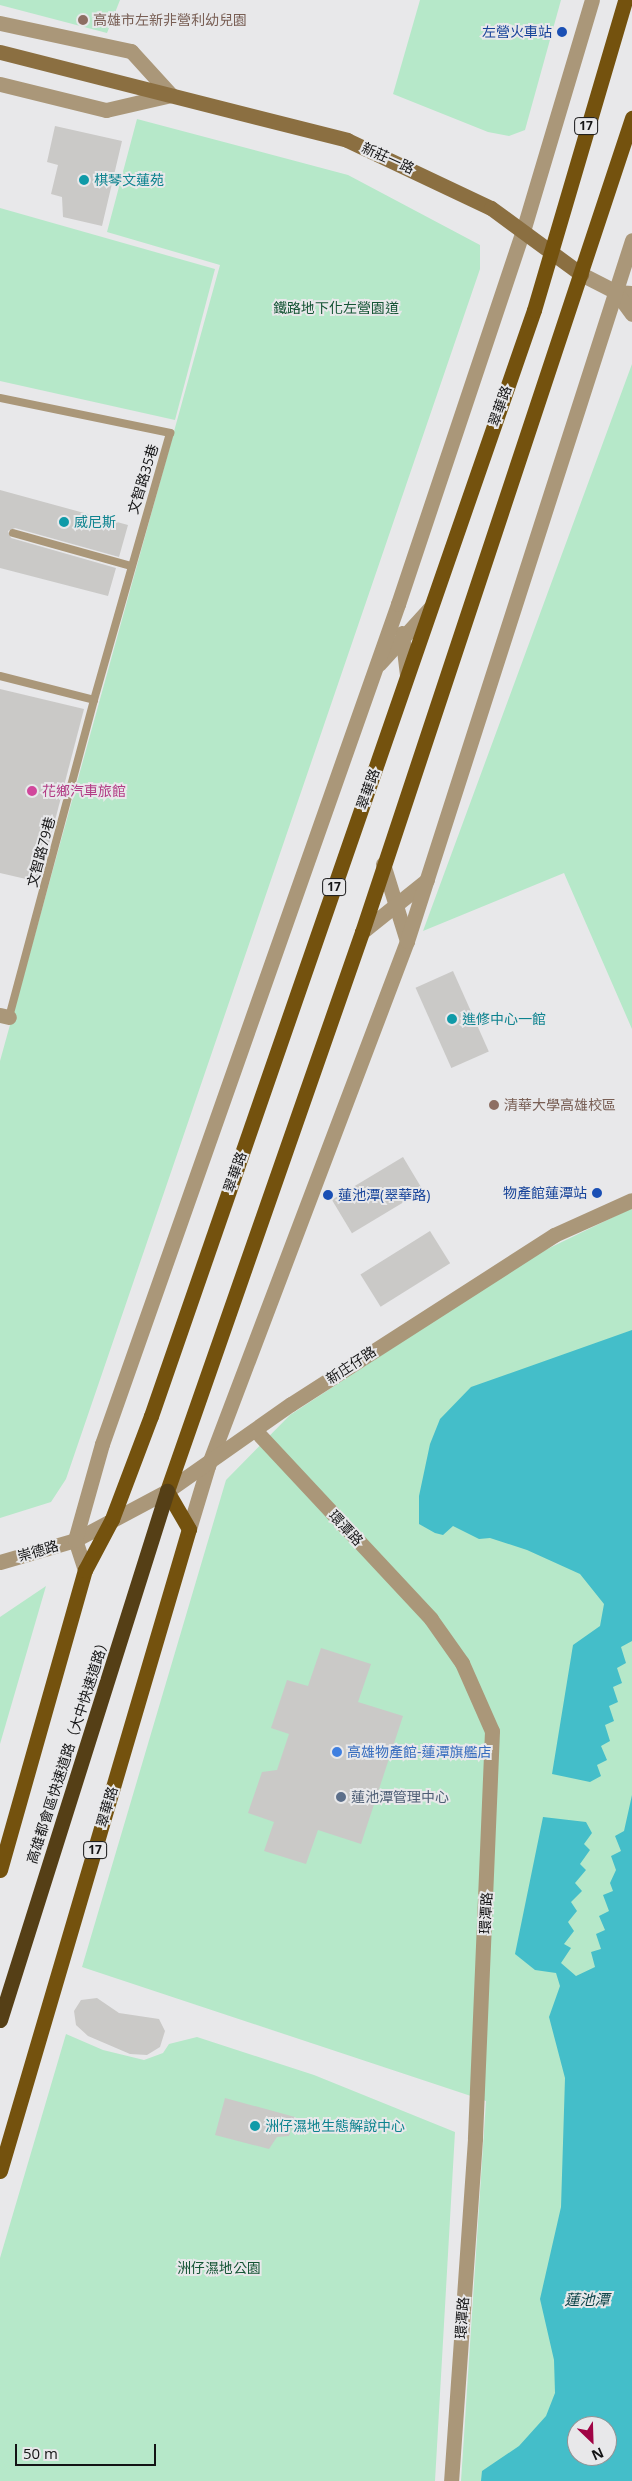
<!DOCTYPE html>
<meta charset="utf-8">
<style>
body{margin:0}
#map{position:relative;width:632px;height:2481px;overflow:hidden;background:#e8e8ea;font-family:"Open Sans","Noto Sans TC",sans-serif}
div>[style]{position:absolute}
.green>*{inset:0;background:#b6e8c9}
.water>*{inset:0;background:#44bec9}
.building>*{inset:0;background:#cac9c7;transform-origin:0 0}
.lane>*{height:8px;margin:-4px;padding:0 4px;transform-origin:4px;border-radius:4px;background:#aa9779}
.street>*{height:15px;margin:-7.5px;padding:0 7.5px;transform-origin:7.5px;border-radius:7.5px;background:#aa9779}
.secondary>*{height:15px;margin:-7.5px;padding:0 7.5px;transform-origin:7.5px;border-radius:7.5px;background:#8b6f41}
.primary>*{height:15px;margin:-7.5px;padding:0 7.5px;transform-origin:7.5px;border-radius:7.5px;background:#74520e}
.highway>*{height:15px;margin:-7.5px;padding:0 7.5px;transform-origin:7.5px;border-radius:7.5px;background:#553f16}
.dots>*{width:14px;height:14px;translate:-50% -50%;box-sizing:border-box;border:2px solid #e8e8ea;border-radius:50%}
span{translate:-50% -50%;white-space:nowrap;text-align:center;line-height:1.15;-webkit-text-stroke:4px #e8e8ea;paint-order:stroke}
.shield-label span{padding:1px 4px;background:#e8e8ea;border:1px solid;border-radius:4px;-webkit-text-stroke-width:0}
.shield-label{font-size:12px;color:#141415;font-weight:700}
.education-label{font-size:14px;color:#785e54}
.left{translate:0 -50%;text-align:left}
.transit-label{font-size:14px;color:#164399}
.right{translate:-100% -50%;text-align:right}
.street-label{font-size:14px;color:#141415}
.culture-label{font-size:14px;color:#0d838f}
.park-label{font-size:14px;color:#165536}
.hotel-label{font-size:14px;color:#b23c85}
.shop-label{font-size:14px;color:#366cbe}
.service-label{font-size:14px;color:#4e5e75}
.water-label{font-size:15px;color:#0c4348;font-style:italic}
.north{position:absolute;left:567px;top:2416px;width:50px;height:50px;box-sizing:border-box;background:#e8e8ea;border:1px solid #939395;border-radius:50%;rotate:156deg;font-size:14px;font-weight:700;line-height:20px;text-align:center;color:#141415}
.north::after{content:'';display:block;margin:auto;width:18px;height:22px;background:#a00445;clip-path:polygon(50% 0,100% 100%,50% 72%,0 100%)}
.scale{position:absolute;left:15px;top:2444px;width:141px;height:22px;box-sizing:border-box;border:2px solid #141415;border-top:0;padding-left:6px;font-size:15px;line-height:18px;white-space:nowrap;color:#141415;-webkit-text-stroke:4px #e8e8ea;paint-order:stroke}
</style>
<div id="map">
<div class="green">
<i style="clip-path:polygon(0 0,120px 0,107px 33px,0 5px)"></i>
<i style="clip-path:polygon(420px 0,561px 0,525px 130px,509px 136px,488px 132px,393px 94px)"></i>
<i style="clip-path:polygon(137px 119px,348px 175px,480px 245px,480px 269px,66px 1479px,51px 1502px,0 1518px,0 1061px,220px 265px,107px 232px)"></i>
<i style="clip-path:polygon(0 208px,215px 269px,175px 420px,0 381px)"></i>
<i style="clip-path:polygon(632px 364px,632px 1029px,564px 873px,423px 931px)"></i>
<i style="clip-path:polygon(evenodd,632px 1208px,632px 2481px,461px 2481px,486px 2101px,82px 1967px,226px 1480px,290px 1415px,535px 1255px,632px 1208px,577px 2426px,607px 2426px,607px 2456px,577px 2456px,577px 2426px)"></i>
<i style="clip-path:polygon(46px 1586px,0 1744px,0 1617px)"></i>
<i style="clip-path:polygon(66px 2034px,103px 2050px,144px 2060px,163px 2053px,169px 2044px,197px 2037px,314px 2075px,455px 2132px,435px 2481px,0 2481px,0 2258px)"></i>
</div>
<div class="water">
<i style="clip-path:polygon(632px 1330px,632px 1641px,621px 1647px,626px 1663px,617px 1668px,622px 1683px,613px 1687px,618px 1702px,609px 1706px,614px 1721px,605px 1725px,610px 1741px,601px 1746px,607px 1760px,597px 1765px,601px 1776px,590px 1782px,552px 1774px,573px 1645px,600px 1626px,604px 1604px,580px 1574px,527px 1550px,490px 1538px,479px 1539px,453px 1526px,443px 1535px,435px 1533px,419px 1524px,419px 1496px,430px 1444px,440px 1419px,471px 1387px)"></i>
<i style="clip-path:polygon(evenodd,632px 1795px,632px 2481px,481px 2481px,482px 2471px,519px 2446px,546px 2416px,555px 2393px,554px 2360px,540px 2299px,561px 2207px,565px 2078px,549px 2017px,560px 1986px,556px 1973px,535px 1970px,515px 1954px,543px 1817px,586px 1822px,592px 1833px,584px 1844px,590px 1850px,580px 1864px,586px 1870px,575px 1883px,582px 1891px,571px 1902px,577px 1911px,568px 1922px,574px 1931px,564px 1944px,571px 1948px,561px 1963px,576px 1976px,595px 1967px,591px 1952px,601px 1949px,596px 1934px,605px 1930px,599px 1916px,609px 1911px,603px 1895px,613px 1891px,610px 1883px,616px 1870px,611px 1856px,621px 1851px,615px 1836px,624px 1831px,632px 1795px,577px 2426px,607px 2426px,607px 2456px,577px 2456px,577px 2426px)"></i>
</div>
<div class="building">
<i style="clip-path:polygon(55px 126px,122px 141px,102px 226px,63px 217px,62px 197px,51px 194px,58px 165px,47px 162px)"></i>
<i style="clip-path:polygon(0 490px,128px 525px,119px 557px,15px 528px,8px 531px,11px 538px,116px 568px,108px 596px,0 568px)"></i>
<i style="clip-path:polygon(0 689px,84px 709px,39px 882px,0 873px)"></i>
<i style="left:453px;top:971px;width:88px;height:41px;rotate:66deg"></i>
<i style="left:403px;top:1157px;width:39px;height:83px;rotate:59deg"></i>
<i style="left:430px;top:1231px;width:38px;height:82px;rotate:58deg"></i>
<i style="clip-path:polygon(321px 1648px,371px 1664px,358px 1702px,403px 1716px,361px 1844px,318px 1830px,306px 1864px,264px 1851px,274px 1822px,248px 1813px,262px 1772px,277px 1770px,289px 1734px,271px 1728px,287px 1680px,308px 1686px)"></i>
<i style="clip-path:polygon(97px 1998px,119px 2013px,159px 2019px,165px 2031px,160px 2047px,147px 2055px,130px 2054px,88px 2036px,76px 2025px,74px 2011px,81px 2000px)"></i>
<i style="clip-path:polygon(225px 2098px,295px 2117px,289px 2136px,277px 2137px,269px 2149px,215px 2135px)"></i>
</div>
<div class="lane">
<i style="left:0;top:398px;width:174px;rotate:11.6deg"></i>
<i style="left:170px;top:433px;width:278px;rotate:105.9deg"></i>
<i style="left:13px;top:533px;width:123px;rotate:15.6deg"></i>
<i style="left:0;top:676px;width:97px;rotate:14.3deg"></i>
<i style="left:94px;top:700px;width:328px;rotate:105deg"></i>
</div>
<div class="street">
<i style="left:0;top:23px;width:134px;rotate:12.1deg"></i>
<i style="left:131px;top:51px;width:59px;rotate:47.7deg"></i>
<i style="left:0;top:84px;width:109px;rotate:13.8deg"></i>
<i style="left:106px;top:110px;width:67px;rotate:-13deg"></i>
<i style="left:581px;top:274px;width:39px;rotate:27deg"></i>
<i style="left:616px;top:292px;width:16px;rotate:4deg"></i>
<i style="left:616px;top:292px;width:27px;rotate:54deg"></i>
<i style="left:402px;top:633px;width:42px;rotate:83.2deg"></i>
<i style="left:379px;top:664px;width:76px;rotate:-47.7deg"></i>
<i style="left:383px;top:864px;width:81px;rotate:72.7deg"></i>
<i style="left:362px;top:932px;width:83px;rotate:-38.7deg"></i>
<i style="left:0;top:1015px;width:9px;rotate:13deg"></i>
<i style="left:255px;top:1430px;width:258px;rotate:47deg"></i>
<i style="left:431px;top:1619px;width:54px;rotate:54.8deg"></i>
<i style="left:462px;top:1663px;width:74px;rotate:66.2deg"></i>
<i style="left:492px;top:1731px;width:408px;rotate:92.4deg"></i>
<i style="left:475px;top:2139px;width:343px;rotate:94deg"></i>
<i style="left:189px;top:1529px;width:66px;rotate:-73.2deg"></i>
<i style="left:208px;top:1466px;width:561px;rotate:-69.24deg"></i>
<i style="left:407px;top:941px;width:736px;rotate:-72.2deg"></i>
<i style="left:0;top:1562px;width:78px;rotate:-16.3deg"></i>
<i style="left:75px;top:1540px;width:104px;rotate:-28deg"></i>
<i style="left:167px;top:1491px;width:151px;rotate:-35.1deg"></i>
<i style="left:291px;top:1404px;width:313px;rotate:-32.7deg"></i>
<i style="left:554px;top:1235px;width:85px;rotate:-24.2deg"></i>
<i style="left:85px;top:1570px;width:32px;rotate:-108deg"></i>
<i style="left:75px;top:1540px;width:100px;rotate:-74.3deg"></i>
<i style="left:102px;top:1444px;width:891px;rotate:-70.59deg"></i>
<i style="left:398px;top:604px;width:393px;rotate:-71.5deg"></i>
<i style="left:523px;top:231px;width:241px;rotate:-73.4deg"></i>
</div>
<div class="secondary">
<i style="left:0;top:52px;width:358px;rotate:14.2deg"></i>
<i style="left:347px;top:140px;width:159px;rotate:25.3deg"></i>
<i style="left:491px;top:208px;width:112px;rotate:36.3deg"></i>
</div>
<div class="primary">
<i style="left:0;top:1870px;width:312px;rotate:-74.2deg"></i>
<i style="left:85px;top:1570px;width:58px;rotate:-62.1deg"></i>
<i style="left:112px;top:1519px;width:110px;rotate:-69.3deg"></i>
<i style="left:151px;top:1416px;width:1170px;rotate:-70.9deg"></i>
<i style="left:534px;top:310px;width:323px;rotate:-73.6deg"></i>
<i style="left:0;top:2171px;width:669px;rotate:-73.6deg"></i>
<i style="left:189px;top:1529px;width:44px;rotate:-120.1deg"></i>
<i style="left:167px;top:1491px;width:592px;rotate:-70.77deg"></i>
<i style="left:362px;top:932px;width:858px;rotate:-71.65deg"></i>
</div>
<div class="highway">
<i style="left:0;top:2020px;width:555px;rotate:-72.48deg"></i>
</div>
<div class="dots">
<i style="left:83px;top:20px;background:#8d6e63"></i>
<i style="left:562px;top:32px;background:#1a4fb4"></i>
<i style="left:84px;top:180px;background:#0f9aa8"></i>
<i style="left:64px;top:522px;background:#0f9aa8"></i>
<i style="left:32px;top:791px;background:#d1479c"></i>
<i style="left:452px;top:1019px;background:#0f9aa8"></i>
<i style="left:494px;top:1105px;background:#8d6e63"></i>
<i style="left:597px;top:1193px;background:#1a4fb4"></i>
<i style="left:328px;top:1195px;background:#1a4fb4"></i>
<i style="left:337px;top:1752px;background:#3f7fe0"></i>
<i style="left:341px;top:1797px;background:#5c6f8a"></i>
<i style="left:255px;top:2126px;background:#0f9aa8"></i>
</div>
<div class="shield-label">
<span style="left:586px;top:126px">17</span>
<span style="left:334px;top:887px">17</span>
<span style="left:95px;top:1850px">17</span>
</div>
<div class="education-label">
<span class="left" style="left:93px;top:20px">高雄市左新非營利幼兒園</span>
<span class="left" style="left:504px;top:1105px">清華大學高雄校區</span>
</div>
<div class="transit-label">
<span class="right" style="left:552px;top:32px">左營火車站</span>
<span class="right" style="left:587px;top:1193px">物產館蓮潭站</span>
<span class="left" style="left:338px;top:1195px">蓮池潭(翠華路)</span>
</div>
<div class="street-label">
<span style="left:388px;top:158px;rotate:24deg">新莊一路</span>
<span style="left:500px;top:406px;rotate:-71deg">翠華路</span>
<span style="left:143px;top:479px;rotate:-73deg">文智路35巷</span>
<span style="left:368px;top:789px;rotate:-71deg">翠華路</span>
<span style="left:41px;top:852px;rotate:-75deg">文智路79巷</span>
<span style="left:235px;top:1172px;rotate:-71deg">翠華路</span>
<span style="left:351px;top:1365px;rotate:-33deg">新庄仔路</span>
<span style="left:346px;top:1528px;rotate:47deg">環潭路</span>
<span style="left:38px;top:1551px;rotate:-16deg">崇德路</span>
<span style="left:68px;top:1750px;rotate:-72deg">高雄都會區快速道路（大中快速道路）</span>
<span style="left:107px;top:1807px;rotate:-74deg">翠華路</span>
<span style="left:486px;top:1913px;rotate:-87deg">環潭路</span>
<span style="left:462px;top:2318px;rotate:-86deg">環潭路</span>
</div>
<div class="culture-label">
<span class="left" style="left:94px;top:180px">棋琴文蓮苑</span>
<span class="left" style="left:74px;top:522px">威尼斯</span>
<span class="left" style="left:462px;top:1019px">進修中心一館</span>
<span class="left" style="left:265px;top:2126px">洲仔濕地生態解說中心</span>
</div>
<div class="park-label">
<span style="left:336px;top:308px">鐵路地下化左營園道</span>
<span style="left:219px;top:2268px">洲仔濕地公園</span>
</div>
<div class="hotel-label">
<span class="left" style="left:42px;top:791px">花鄉汽車旅館</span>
</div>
<div class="shop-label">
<span class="left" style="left:347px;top:1752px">高雄物產館-蓮潭旗艦店</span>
</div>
<div class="service-label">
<span class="left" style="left:351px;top:1797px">蓮池潭管理中心</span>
</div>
<div class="water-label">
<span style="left:587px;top:2300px">蓮池潭</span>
</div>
<div class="north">N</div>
<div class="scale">50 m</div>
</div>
